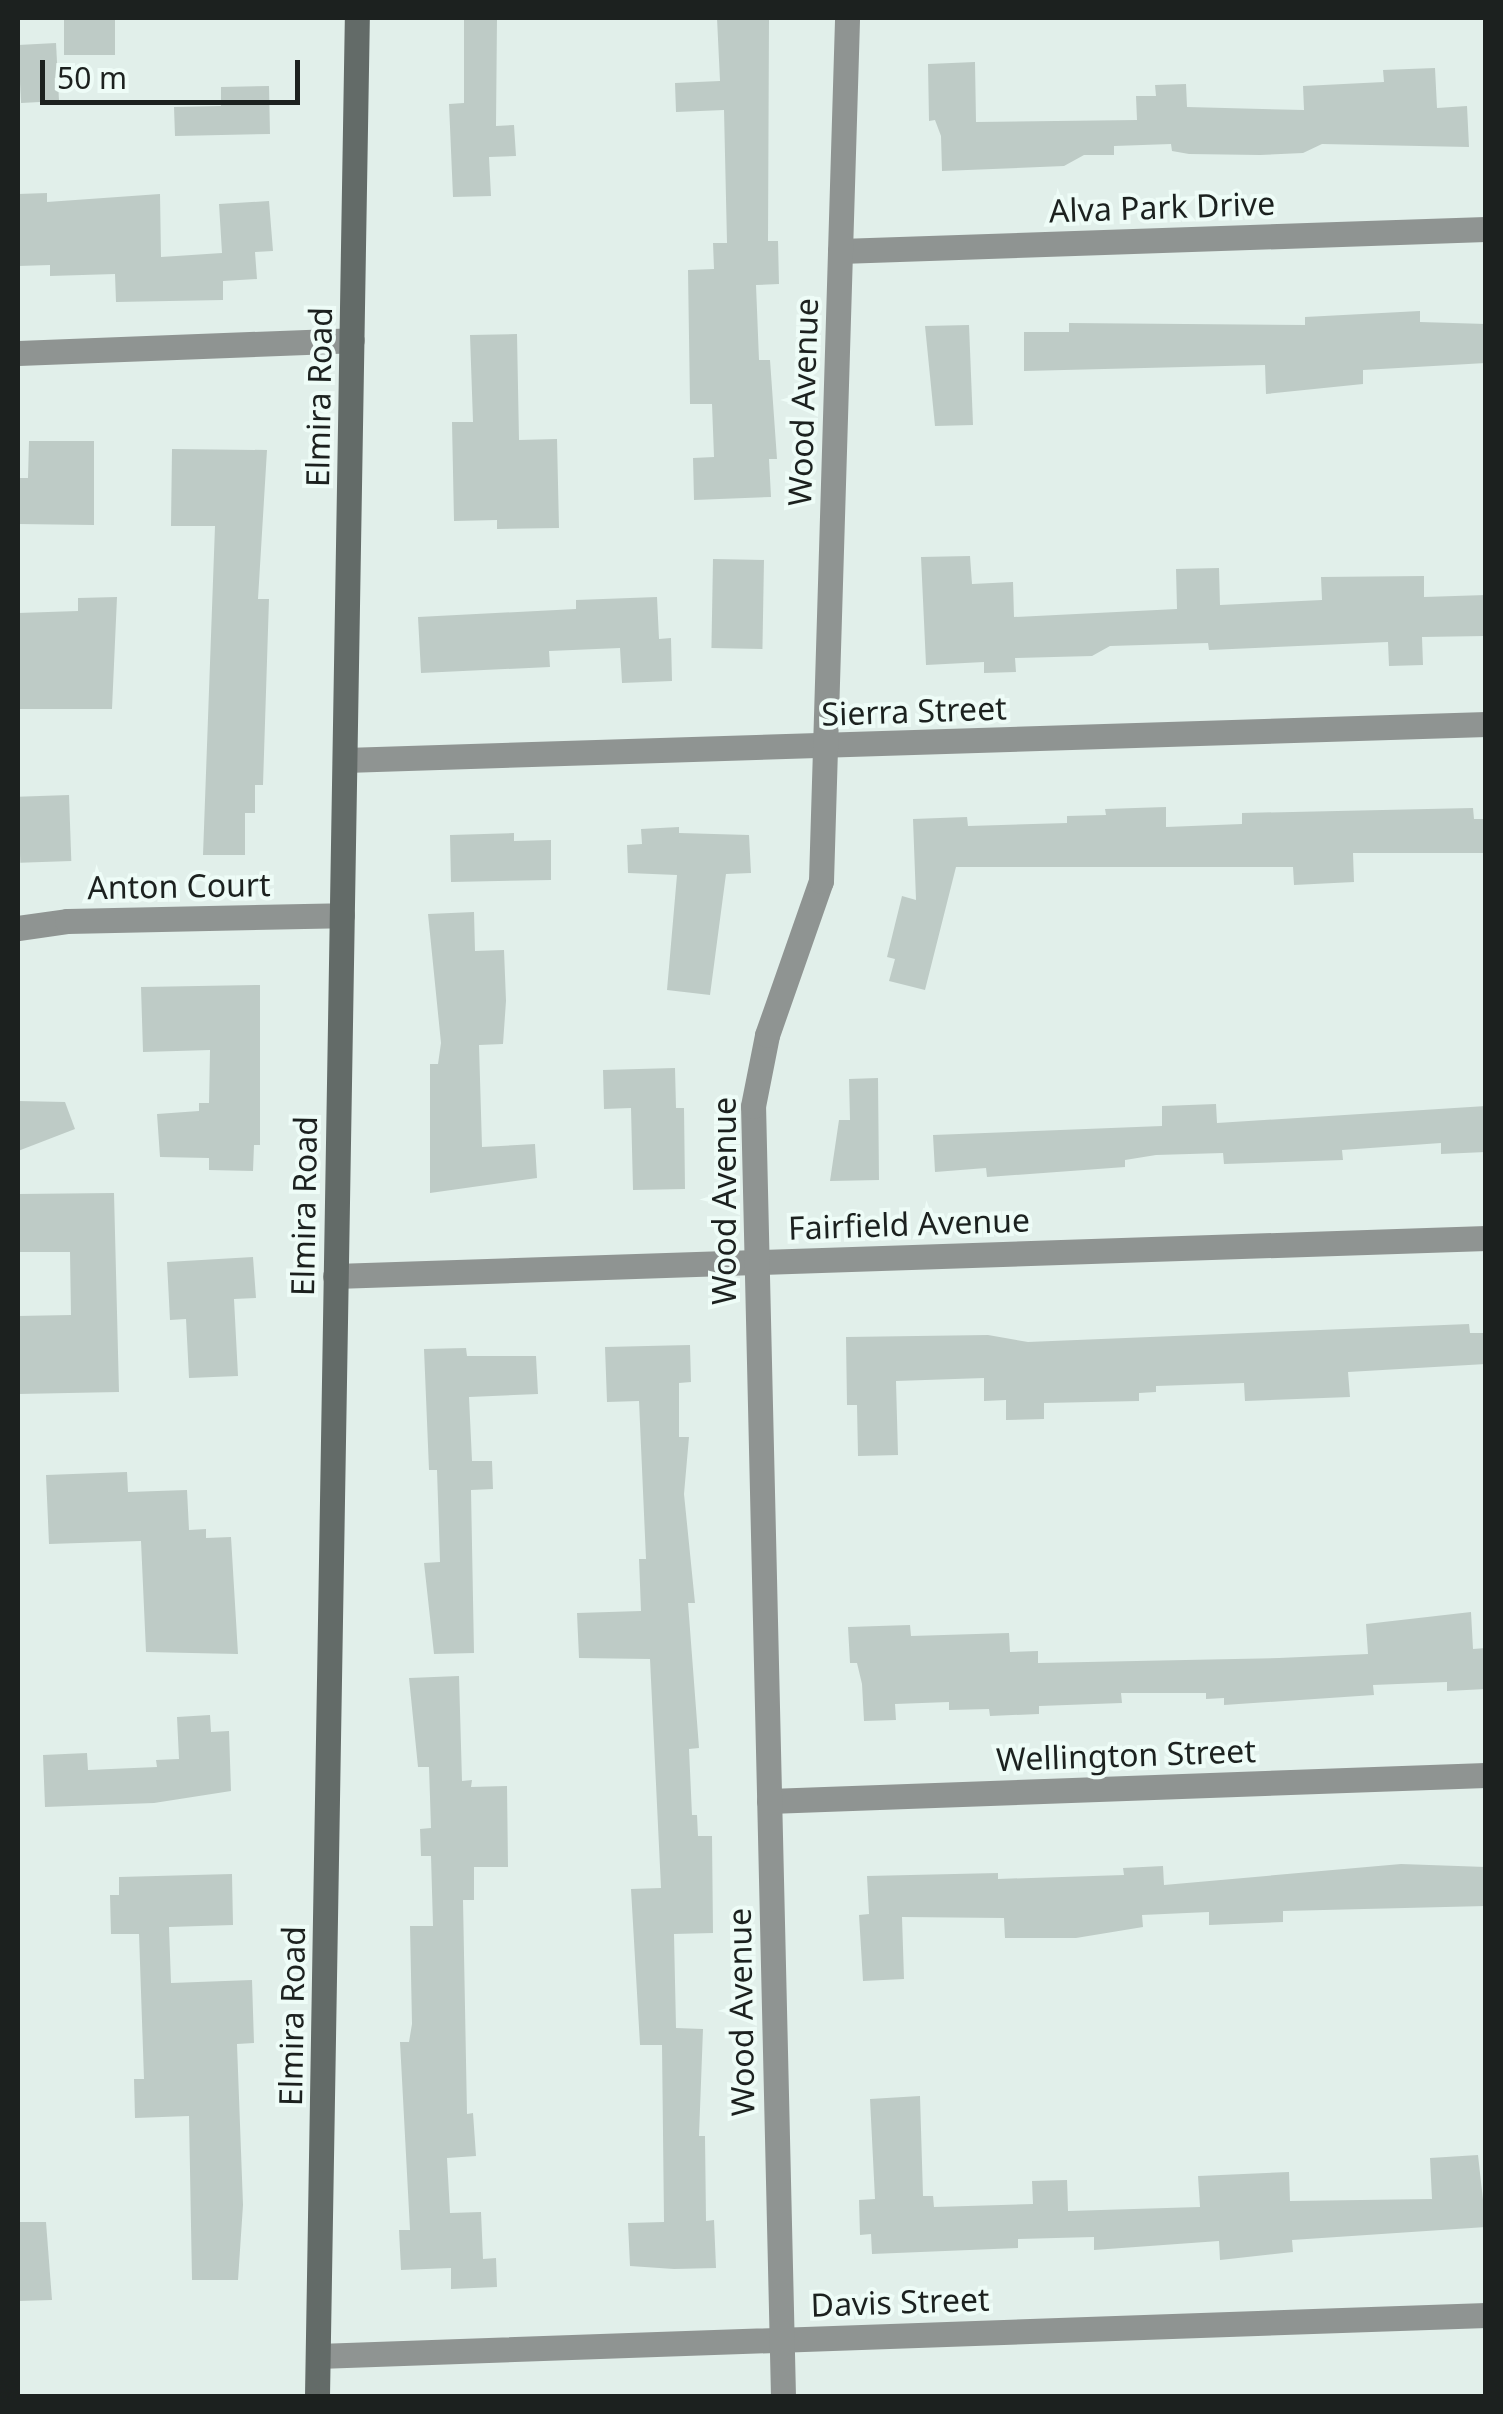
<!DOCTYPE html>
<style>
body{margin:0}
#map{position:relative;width:1503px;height:2414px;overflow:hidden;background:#e1efea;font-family:"Noto Sans",sans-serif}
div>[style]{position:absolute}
.building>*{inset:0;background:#becbc6;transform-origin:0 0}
.street>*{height:25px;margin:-12.5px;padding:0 12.5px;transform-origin:12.5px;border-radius:12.5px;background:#8f9492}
.secondary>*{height:25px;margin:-12.5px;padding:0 12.5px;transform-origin:12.5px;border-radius:12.5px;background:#636b68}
span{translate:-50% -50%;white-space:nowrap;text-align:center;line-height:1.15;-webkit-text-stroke:8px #eefcf7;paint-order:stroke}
.street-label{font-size:32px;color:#1c211f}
.frame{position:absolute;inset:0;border:20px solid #1c211f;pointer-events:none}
.scale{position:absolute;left:40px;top:60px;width:260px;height:45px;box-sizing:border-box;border:5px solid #1c211f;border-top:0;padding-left:12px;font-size:30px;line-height:35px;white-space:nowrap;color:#1c211f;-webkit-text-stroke:8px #eefcf7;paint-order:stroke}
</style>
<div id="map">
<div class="building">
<i style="left:64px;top:18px;width:51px;height:37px"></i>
<i style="clip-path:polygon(464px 18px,497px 18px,496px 126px,514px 125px,516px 156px,489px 157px,491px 196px,453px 197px,449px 104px,464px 103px)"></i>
<i style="clip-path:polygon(717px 18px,769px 18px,768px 241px,778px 241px,779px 284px,756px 285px,759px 360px,770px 360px,777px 459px,769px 459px,771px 497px,694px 500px,693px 458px,714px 457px,712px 404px,690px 404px,688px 270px,714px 269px,713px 243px,727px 243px,724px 110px,676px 112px,675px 83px,720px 81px)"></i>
<i style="left:56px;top:43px;width:58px;height:38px;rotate:87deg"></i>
<i style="clip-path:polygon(975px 62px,976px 122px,1137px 120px,1136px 96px,1156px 96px,1155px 85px,1186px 84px,1187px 107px,1304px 110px,1303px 86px,1384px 82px,1383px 70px,1435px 68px,1437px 108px,1467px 106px,1469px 147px,1322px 144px,1303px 153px,1260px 155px,1189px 154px,1172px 151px,1171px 144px,1114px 146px,1114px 155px,1084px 155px,1064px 166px,942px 171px,941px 136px,935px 120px,929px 121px,928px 64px)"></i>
<i style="clip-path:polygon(269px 86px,270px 134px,175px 136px,174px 107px,221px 106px,221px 87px)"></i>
<i style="clip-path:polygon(47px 193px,47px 202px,160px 194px,161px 257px,222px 253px,219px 204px,269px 201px,273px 251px,255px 252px,257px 279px,223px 281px,223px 300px,116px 302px,115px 274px,50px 276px,50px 265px,18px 266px,18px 194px)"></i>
<i style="clip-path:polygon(1420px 311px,1420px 322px,1486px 324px,1486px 363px,1363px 370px,1363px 384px,1266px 394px,1265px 365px,1024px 371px,1024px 332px,1069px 332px,1069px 323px,1305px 325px,1305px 317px)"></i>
<i style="clip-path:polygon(969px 325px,973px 425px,935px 426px,925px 326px)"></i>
<i style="clip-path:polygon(517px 334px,519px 440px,557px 439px,559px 528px,497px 529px,497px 520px,454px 521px,452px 422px,473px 422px,470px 335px)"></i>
<i style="clip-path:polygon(29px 441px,94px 441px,94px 525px,18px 524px,18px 478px,28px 478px)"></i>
<i style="clip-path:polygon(172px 449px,267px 450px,258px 599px,269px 599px,263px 785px,255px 785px,255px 813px,245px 813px,245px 855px,203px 855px,215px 526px,171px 526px)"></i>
<i style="clip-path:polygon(970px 556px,972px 584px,1013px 582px,1014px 617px,1177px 609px,1176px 569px,1219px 568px,1220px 605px,1322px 600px,1321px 577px,1424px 576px,1424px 597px,1486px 595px,1486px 636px,1422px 637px,1423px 665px,1389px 666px,1388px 642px,1209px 650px,1208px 643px,1110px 646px,1092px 656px,1015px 658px,1016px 672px,984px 673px,984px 662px,926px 665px,921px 557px)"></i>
<i style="left:713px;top:559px;width:51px;height:89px;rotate:1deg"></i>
<i style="clip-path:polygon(117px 597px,112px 709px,18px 709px,18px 613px,78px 611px,78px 598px)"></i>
<i style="clip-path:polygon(657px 597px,659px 639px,671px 638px,672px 681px,622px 683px,620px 648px,549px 651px,550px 667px,421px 673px,418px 617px,576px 609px,576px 600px)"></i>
<i style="left:69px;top:795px;width:66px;height:51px;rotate:88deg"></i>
<i style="clip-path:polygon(1166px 807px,1166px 827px,1242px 824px,1242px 813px,1473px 808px,1474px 819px,1486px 819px,1486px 853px,1353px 853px,1354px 882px,1294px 885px,1293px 867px,956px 867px,925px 990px,889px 981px,895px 959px,887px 957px,902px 896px,916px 900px,913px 819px,967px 817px,968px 826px,1067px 823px,1067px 816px,1106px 815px,1105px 809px)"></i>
<i style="clip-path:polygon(679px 827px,679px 833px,749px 835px,751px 873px,726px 874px,710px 995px,667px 990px,677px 875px,628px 873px,627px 845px,642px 844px,641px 829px)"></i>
<i style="clip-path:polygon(514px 833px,514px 841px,551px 840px,551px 880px,451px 882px,450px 835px)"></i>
<i style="clip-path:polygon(474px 912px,475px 951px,504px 950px,506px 1001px,503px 1044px,479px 1045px,482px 1147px,535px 1144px,537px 1178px,430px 1193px,430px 1064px,438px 1064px,441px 1043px,428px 914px)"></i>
<i style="clip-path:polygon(260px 985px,260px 1145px,254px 1145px,253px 1171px,209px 1170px,209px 1158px,160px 1157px,157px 1114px,199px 1111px,199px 1103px,209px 1103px,210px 1050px,143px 1052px,141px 987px)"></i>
<i style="clip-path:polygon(675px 1068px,676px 1108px,684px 1108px,685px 1189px,633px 1190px,631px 1108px,604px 1109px,603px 1070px)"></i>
<i style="clip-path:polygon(878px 1078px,879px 1180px,830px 1181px,839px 1120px,850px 1120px,849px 1079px)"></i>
<i style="clip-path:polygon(18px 1101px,65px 1102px,75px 1129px,18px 1151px)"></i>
<i style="clip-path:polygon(1216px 1104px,1217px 1123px,1486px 1106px,1486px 1152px,1441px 1154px,1441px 1143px,1342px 1150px,1343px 1160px,1224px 1164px,1223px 1153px,1156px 1155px,1125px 1160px,1125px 1167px,987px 1177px,986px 1168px,935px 1172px,933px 1135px,1162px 1126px,1162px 1106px)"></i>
<i style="clip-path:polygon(114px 1193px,119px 1392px,18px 1394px,18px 1316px,71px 1315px,70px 1252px,18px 1252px,18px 1194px)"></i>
<i style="clip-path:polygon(253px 1257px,256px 1298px,234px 1299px,238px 1376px,189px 1378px,186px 1319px,170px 1320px,167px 1262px)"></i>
<i style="clip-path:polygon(1469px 1324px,1470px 1333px,1486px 1333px,1486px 1364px,1348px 1372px,1350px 1397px,1245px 1401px,1244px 1383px,1156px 1386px,1156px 1392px,1139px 1393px,1139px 1401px,1044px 1403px,1044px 1419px,1006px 1420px,1006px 1400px,984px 1401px,984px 1378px,896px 1381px,898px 1455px,858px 1456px,857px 1405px,847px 1405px,846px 1337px,988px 1335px,1028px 1342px)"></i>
<i style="clip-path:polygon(690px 1345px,691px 1382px,679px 1383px,679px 1437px,689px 1437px,684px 1494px,695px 1603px,688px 1603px,699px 1748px,689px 1749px,692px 1815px,697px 1815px,698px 1836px,712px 1836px,713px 1933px,674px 1934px,676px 2028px,703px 2029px,699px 2136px,705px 2136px,706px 2221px,714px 2220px,716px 2268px,674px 2269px,630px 2266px,628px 2223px,664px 2222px,662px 2045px,640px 2045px,631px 1889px,661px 1888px,650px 1659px,579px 1658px,577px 1613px,641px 1611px,639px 1559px,646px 1559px,639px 1401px,607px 1402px,605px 1347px)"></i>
<i style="clip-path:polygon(466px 1348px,467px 1356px,536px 1356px,538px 1394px,469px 1397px,472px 1461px,492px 1461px,493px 1489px,471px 1490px,474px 1653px,434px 1654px,424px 1563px,440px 1562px,437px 1470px,429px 1470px,424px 1349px)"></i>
<i style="clip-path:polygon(127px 1472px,128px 1492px,187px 1490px,189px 1530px,206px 1529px,206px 1538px,231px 1537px,238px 1654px,146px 1652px,141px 1541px,49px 1544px,46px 1475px)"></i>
<i style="clip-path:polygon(1471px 1612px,1473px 1649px,1486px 1648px,1486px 1689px,1447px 1691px,1447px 1682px,1373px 1685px,1374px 1695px,1224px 1705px,1224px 1698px,1206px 1699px,1206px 1693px,1121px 1693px,1122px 1703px,1039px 1706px,1039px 1714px,990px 1716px,989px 1709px,949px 1710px,949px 1702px,895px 1704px,896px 1720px,864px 1721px,862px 1684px,857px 1663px,850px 1663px,848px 1627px,910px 1625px,911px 1636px,1009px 1633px,1010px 1652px,1038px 1651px,1038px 1663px,1279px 1658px,1368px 1654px,1366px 1624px)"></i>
<i style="clip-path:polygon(459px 1676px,462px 1781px,472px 1780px,471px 1787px,507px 1786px,508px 1867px,474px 1867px,474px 1900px,463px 1900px,467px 2114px,473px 2113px,476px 2156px,447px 2158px,450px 2213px,481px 2212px,483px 2259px,496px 2258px,497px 2287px,451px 2289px,451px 2268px,401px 2270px,399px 2230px,410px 2230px,400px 2042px,409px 2042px,412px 2024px,410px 1926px,433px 1926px,431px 1856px,421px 1856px,420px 1829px,431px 1828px,429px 1767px,418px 1767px,409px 1678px)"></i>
<i style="clip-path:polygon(210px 1715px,211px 1732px,229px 1731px,231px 1791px,154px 1803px,45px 1807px,43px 1755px,87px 1753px,88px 1770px,157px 1767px,156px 1760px,179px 1759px,177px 1717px)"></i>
<i style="clip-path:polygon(1401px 1864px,1486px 1867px,1486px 1906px,1283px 1911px,1283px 1922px,1209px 1925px,1209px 1912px,1142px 1915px,1143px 1927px,1076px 1938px,1005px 1938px,1004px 1918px,902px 1917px,904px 1979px,863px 1981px,859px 1915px,869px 1914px,867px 1876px,998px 1873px,998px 1879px,1124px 1875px,1123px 1868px,1163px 1866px,1164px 1885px)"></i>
<i style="clip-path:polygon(232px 1874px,233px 1925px,169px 1927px,171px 1983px,252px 1980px,254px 2043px,237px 2044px,243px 2205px,238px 2280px,192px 2280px,189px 2116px,135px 2118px,134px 2079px,144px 2079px,139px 1934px,111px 1934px,110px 1895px,119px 1895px,119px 1877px)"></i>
<i style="clip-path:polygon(920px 2096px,923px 2196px,933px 2196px,934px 2207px,1033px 2204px,1032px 2181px,1067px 2180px,1068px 2211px,1200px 2207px,1198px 2176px,1289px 2172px,1290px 2201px,1432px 2199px,1430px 2158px,1478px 2155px,1486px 2227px,1292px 2240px,1293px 2252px,1220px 2260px,1219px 2241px,1094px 2250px,1094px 2237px,1018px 2239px,1018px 2248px,872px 2254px,871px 2234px,860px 2235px,859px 2200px,875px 2199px,870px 2099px)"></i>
<i style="clip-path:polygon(18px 2222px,46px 2222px,52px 2300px,18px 2301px)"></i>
</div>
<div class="street">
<i style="left:840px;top:251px;width:646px;rotate:-1.95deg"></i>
<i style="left:18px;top:353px;width:334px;rotate:-2.2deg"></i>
<i style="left:345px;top:760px;width:1142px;rotate:-1.81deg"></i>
<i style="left:18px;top:928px;width:49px;rotate:-8.1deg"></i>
<i style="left:67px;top:921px;width:275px;rotate:-1.2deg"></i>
<i style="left:335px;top:1276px;width:1152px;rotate:-1.89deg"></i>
<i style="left:769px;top:1801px;width:717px;rotate:-2.08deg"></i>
<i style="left:318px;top:2356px;width:1169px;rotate:-2.01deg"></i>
<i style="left:783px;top:2396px;width:1290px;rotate:-91.33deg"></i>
<i style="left:753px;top:1106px;width:72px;rotate:-78.8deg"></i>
<i style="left:767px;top:1035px;width:163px;rotate:-70.7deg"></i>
<i style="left:821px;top:881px;width:863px;rotate:-88.27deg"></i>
</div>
<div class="secondary">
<i style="left:317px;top:2396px;width:2378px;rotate:-89.04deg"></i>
</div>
<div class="street-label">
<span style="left:1162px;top:207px;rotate:-2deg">Alva Park Drive</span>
<span style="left:319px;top:397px;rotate:-89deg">Elmira Road</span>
<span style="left:803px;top:402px;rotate:-88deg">Wood Avenue</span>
<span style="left:914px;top:711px;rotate:-2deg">Sierra Street</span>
<span style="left:179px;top:886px;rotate:-1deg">Anton Court</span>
<span style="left:724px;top:1201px;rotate:-90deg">Wood Avenue</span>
<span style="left:304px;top:1206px;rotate:-89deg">Elmira Road</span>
<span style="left:909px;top:1224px;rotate:-2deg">Fairfield Avenue</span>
<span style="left:1126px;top:1755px;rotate:-2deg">Wellington Street</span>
<span style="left:741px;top:2012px;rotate:-91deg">Wood Avenue</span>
<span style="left:292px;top:2016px;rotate:-89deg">Elmira Road</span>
<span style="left:900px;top:2302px;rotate:-2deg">Davis Street</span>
</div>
<div class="frame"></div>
<div class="scale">50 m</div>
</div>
